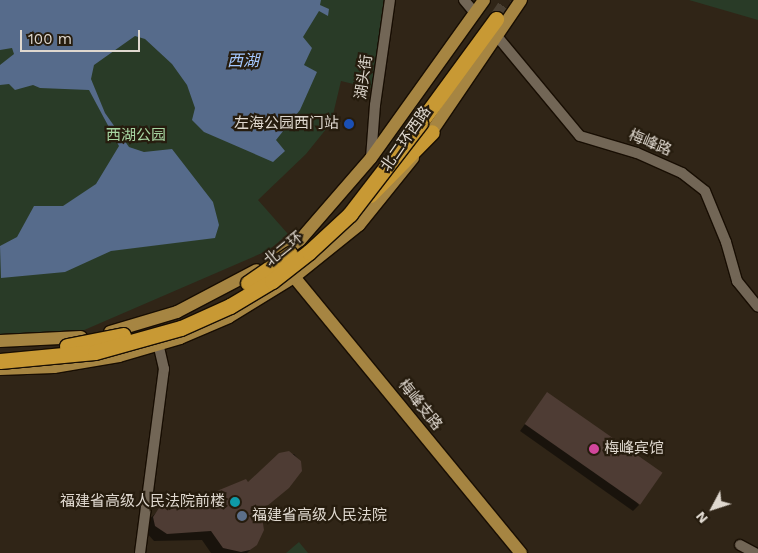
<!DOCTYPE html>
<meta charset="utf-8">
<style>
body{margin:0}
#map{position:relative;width:758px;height:553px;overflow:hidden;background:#302517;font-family:"Work Sans","Noto Sans SC",sans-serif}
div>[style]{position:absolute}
.green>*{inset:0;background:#293b27}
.water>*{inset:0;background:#566b8b}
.shadow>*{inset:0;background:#0007}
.building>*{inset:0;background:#4e3c34;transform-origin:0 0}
.highway-tunnel>*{height:15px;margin-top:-7.5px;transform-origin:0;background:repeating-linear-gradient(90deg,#4a4033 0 15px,transparent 0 23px)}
.roads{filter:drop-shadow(1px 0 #180e03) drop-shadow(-1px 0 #180e03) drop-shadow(0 1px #180e03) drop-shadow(0 -1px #180e03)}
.minor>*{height:10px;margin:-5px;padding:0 5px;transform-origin:5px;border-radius:5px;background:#726656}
.major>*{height:12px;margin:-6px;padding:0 6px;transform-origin:6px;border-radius:6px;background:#a68542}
.highway>*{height:15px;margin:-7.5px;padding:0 7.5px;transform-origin:7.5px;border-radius:7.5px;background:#c89934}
.bridges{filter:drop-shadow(1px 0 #180e03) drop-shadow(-1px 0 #180e03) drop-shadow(0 1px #180e03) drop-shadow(0 -1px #180e03)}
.highway-bridge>*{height:15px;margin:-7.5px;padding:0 7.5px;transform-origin:7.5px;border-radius:7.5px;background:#c89934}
.dots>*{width:14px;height:14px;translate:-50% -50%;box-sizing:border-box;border:2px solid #261c0e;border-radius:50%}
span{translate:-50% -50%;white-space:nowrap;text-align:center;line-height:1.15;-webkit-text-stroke:4.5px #261c0e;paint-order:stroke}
.street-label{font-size:15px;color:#dfd8cf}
.poi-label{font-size:15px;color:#dfd8cf}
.right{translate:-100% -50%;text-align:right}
.left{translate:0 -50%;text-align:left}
.park-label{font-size:15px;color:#a7d6a2}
.water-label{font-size:16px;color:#a4c7fe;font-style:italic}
.north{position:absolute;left:688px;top:483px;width:50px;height:50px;-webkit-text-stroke:4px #261c0e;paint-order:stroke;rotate:230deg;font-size:14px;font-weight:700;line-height:20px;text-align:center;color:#dfd8cf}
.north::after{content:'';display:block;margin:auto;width:18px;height:22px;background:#dfd8cf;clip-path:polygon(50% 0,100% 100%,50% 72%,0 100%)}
.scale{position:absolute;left:20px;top:30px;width:120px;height:22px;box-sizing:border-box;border:2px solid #dfd8cf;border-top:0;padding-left:6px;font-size:15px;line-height:18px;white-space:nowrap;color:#dfd8cf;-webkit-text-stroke:4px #261c0e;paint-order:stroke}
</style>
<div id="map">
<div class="green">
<i style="clip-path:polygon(0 0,384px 0,374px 89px,341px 81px,331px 123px,306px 154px,258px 200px,288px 234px,269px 250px,75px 334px,0 336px)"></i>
<i style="clip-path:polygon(689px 0,758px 0,758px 20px)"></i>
<i style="clip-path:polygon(299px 542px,308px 553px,286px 553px)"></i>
</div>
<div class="water">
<i style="clip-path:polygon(0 0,321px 0,320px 5px,329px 9px,328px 16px,319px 11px,303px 37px,312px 48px,304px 65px,317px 72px,300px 110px,276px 140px,285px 151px,273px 162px,204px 132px,192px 120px,195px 108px,187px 85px,172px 64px,145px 39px,135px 36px,94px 65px,91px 79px,105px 113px,129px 147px,144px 152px,172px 149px,213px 202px,219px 225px,215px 238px,111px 251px,65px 272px,1px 278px,0 246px,17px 237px,34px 206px,63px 206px,96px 184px,119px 146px,89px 90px,40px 88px,33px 85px,15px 90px,9px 84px,0 85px,0 65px,14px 54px,12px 48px,0 50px)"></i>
</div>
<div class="shadow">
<i style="clip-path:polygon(547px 394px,639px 505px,633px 511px,520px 431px)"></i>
<i style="clip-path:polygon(280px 454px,294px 454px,300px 461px,288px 487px,260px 512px,256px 544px,247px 553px,211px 553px,202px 540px,154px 541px,145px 531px,146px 522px,166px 504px,203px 501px,208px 496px,248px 484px)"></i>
</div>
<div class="building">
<i style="left:547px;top:392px;width:141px;height:39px;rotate:35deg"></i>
<i style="clip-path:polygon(289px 451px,301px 461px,302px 471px,289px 488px,261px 511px,264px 530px,257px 545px,250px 550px,241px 552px,223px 548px,211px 531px,167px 534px,155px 526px,153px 517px,161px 505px,209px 499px,207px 495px,246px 479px,248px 482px,279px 453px)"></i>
</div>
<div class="highway-tunnel">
<i style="left:496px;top:19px;width:23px;rotate:-56deg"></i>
</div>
<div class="roads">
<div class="minor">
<i style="left:464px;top:0;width:17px;rotate:50deg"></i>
<i style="left:496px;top:35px;width:131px;rotate:50.3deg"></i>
<i style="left:580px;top:136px;width:59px;rotate:16.6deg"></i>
<i style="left:637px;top:153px;width:49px;rotate:24deg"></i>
<i style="left:682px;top:173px;width:29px;rotate:38deg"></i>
<i style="left:705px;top:191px;width:55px;rotate:67.6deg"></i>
<i style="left:726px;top:242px;width:41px;rotate:74.2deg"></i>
<i style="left:737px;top:281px;width:33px;rotate:51deg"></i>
<i style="left:371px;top:158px;width:53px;rotate:-85.7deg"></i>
<i style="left:375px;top:105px;width:106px;rotate:-81.9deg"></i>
<i style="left:740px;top:545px;width:17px;rotate:28deg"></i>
<i style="left:140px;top:553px;width:186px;rotate:-82.6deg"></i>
<i style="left:164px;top:369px;width:26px;rotate:-103deg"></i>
</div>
<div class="major">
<i style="left:426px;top:140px;width:169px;rotate:-55.8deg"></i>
<i style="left:278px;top:256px;width:27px;rotate:-36deg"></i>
<i style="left:300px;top:240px;width:108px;rotate:-49.1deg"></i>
<i style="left:371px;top:158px;width:194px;rotate:-54.4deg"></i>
<i style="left:290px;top:272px;width:364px;rotate:50.6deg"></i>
<i style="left:110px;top:332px;width:70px;rotate:-16.6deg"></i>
<i style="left:177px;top:312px;width:90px;rotate:-27.7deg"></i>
<i style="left:0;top:341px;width:81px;rotate:-2.8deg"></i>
<i style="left:0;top:369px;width:54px;rotate:-2.1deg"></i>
<i style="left:54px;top:367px;width:66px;rotate:-9.6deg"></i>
<i style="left:119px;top:356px;width:64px;rotate:-16.4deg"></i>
<i style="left:180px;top:338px;width:53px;rotate:-23.2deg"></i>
<i style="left:229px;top:317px;width:76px;rotate:-31.6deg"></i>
<i style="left:294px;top:277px;width:83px;rotate:-38.7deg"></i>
<i style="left:359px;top:225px;width:86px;rotate:-51.1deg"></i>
</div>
<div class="highway">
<i style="left:420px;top:123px;width:129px;rotate:-53.8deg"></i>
<i style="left:370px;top:195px;width:88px;rotate:-45.5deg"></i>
</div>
</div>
<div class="bridges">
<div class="highway-bridge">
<i style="left:248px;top:283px;width:51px;rotate:-34.6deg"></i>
<i style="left:67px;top:346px;width:57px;rotate:-11.1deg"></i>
<i style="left:0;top:361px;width:95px;rotate:-5.4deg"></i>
<i style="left:95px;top:352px;width:89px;rotate:-15.6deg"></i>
<i style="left:181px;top:328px;width:54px;rotate:-24.2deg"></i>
<i style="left:230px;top:306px;width:49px;rotate:-30.8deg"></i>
<i style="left:272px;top:281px;width:47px;rotate:-38.1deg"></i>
<i style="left:309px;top:252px;width:56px;rotate:-42.8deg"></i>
<i style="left:350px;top:214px;width:115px;rotate:-52.4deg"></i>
</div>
</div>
<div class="dots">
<i style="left:349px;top:124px;background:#1a4fb4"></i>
<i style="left:594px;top:449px;background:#d1479c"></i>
<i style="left:235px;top:502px;background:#0f9aa8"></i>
<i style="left:242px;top:516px;background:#5c6f8a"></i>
</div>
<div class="street-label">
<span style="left:364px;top:77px;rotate:-82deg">湖头街</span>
<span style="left:406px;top:139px;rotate:-55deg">北二环西路</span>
<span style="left:650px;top:143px;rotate:22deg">梅峰路</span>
<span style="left:284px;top:249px;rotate:-39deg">北二环</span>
<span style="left:420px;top:405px;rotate:51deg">梅峰支路</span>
</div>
<div class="poi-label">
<span class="right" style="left:339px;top:124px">左海公园西门站</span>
<span class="left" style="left:604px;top:449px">梅峰宾馆</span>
<span class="right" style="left:225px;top:502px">福建省高级人民法院前楼</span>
<span class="left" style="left:252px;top:516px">福建省高级人民法院</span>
</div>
<div class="park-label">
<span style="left:136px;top:136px">西湖公园</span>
</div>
<div class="water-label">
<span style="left:243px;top:61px">西湖</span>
</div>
<div class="north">N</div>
<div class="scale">100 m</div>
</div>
